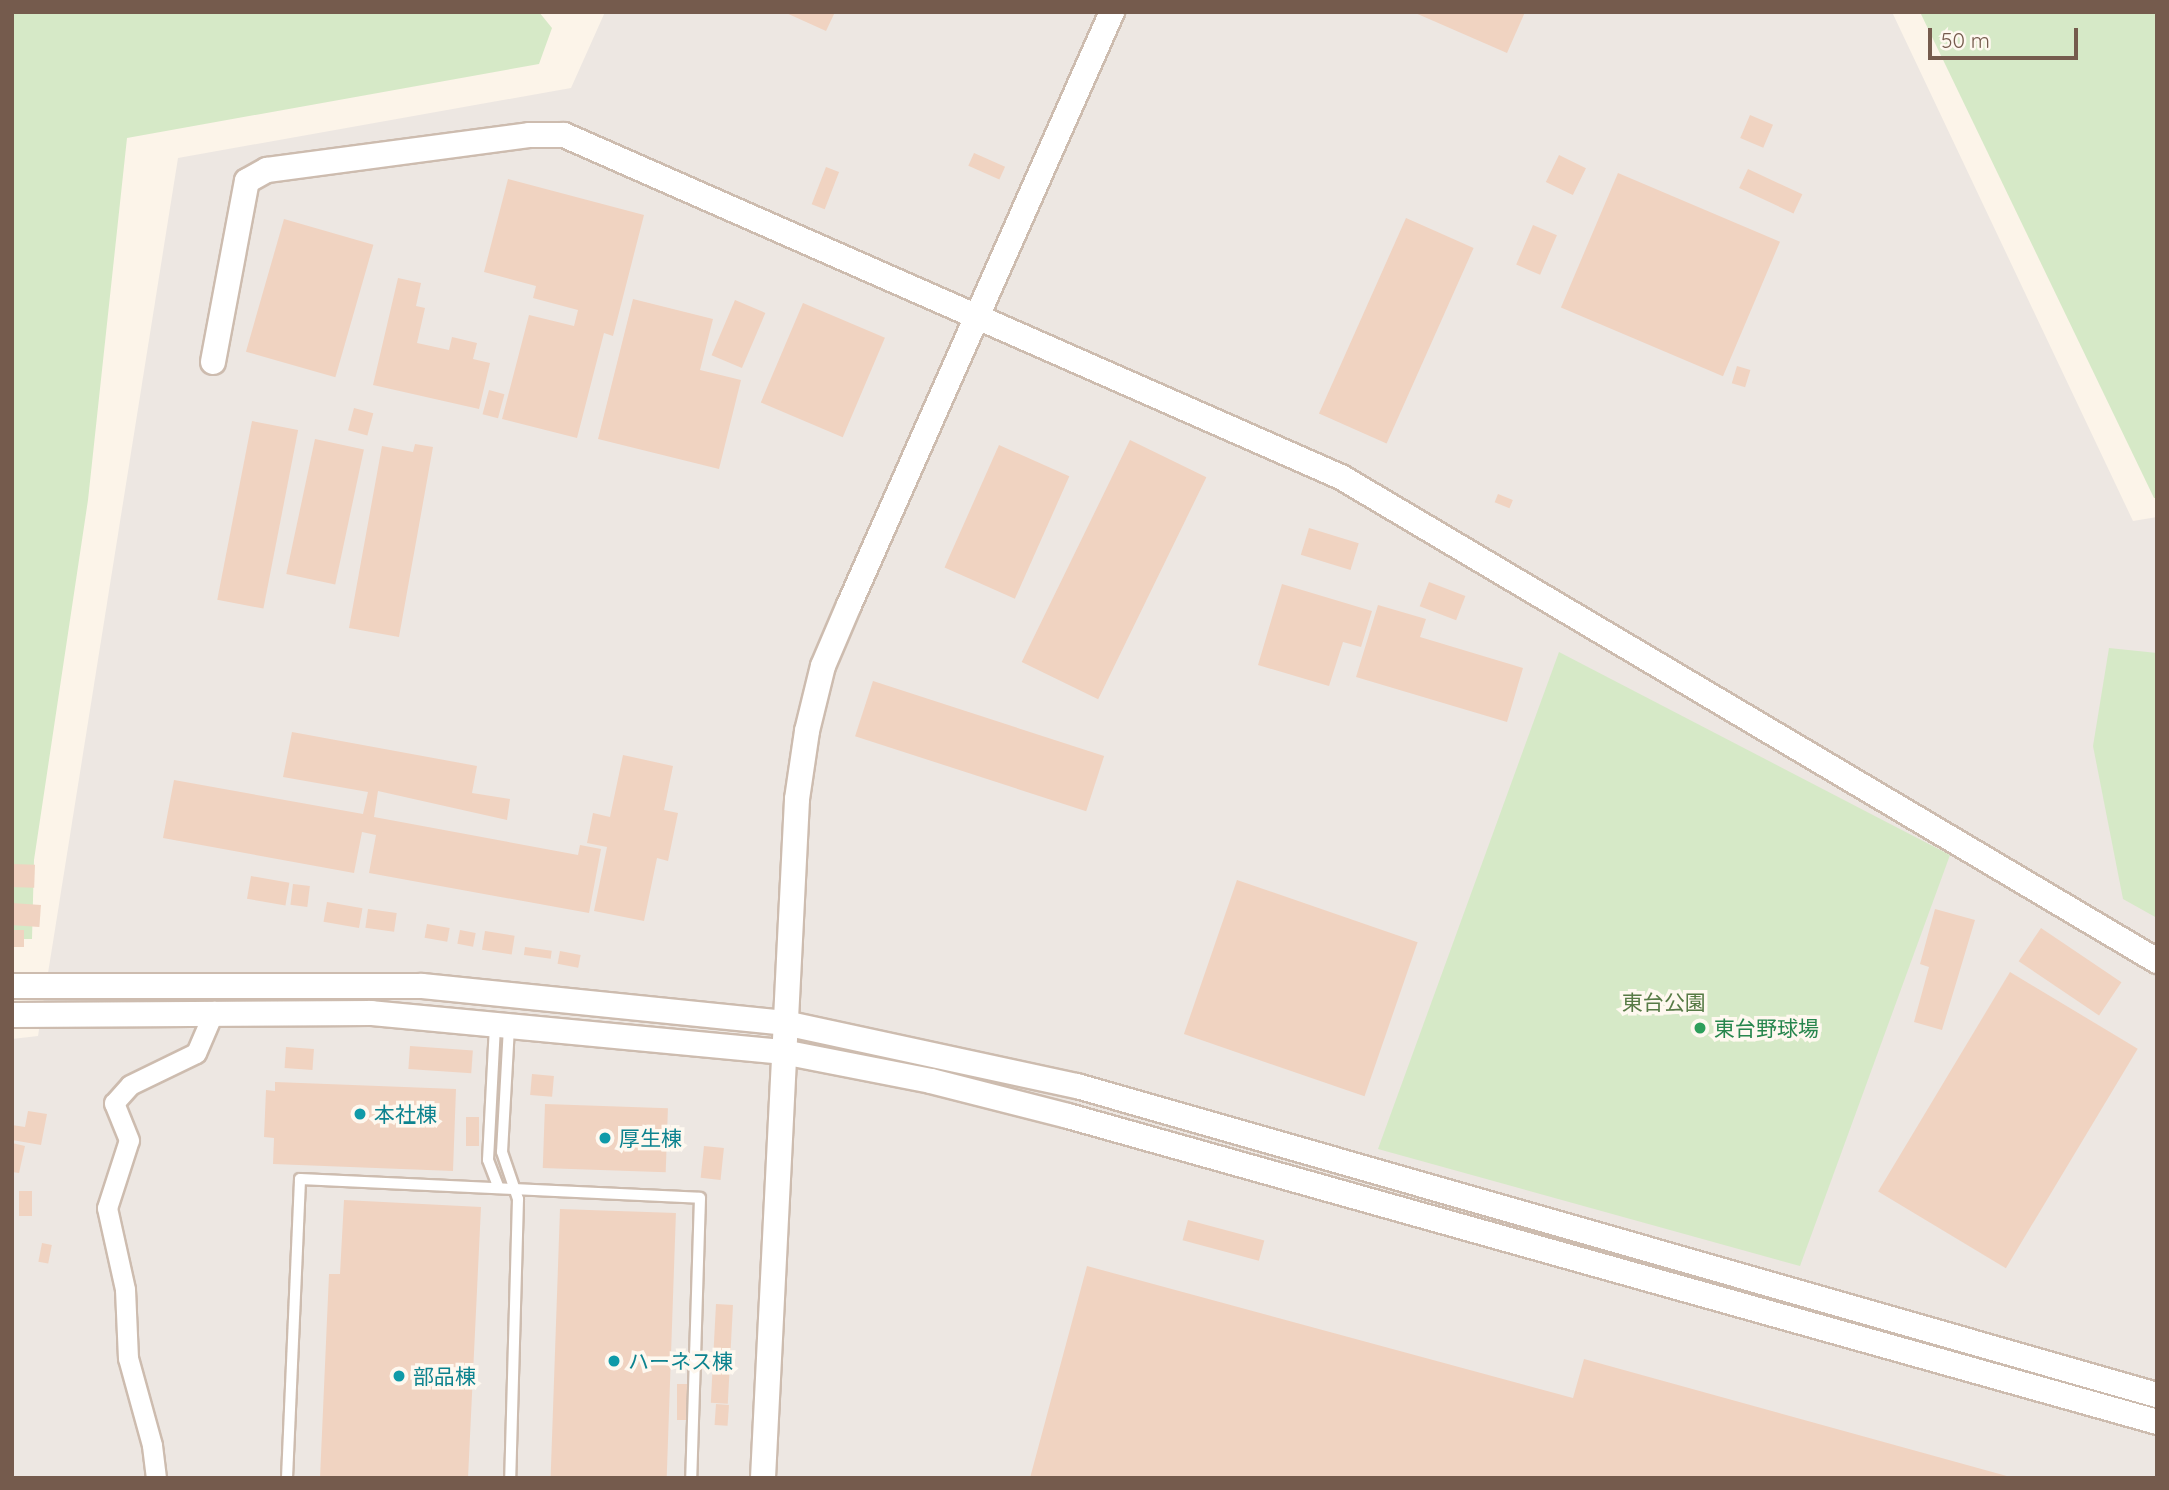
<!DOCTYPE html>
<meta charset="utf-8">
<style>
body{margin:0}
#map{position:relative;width:2169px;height:1490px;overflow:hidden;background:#fcf4e9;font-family:Quicksand,"Noto Sans JP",sans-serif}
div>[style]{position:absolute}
.industrial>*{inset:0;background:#ede7e2}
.green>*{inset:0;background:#d6e9c7}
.building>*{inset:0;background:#f0d3c1;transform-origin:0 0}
.roads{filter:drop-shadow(2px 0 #cdbcaf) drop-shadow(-2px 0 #cdbcaf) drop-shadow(0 2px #cdbcaf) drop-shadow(0 -2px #cdbcaf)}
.service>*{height:10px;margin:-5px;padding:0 5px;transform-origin:5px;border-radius:5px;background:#fff}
.minor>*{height:19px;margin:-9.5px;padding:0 9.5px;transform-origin:9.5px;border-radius:9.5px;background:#fff}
.tertiary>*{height:24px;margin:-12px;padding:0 12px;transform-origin:12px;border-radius:12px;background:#fff}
.dots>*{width:19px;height:19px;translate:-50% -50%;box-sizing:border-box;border:4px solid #fef8ef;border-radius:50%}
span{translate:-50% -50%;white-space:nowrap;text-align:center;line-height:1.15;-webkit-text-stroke:7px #fef8ef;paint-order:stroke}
.park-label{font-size:21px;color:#567a45}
.leisure-label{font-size:21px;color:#27864d}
.left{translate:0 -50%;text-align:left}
.culture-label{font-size:21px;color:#0d838f}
.frame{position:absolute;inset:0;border:14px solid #755b4d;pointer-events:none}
.scale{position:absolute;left:1928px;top:28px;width:150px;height:32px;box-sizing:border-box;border:4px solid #755b4d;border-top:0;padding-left:9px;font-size:21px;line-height:24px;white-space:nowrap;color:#755b4d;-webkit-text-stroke:5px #fef8ef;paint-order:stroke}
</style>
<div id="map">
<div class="industrial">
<i style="clip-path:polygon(605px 12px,1892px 12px,2133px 521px,2157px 517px,2157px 1478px,12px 1478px,12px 1039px,38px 1036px,178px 158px,571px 88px)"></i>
</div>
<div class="green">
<i style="clip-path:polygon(12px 12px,539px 12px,552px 28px,539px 64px,127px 138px,88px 500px,34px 860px,32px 939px,12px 939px)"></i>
<i style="clip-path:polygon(1920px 12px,2157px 12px,2157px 498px,2154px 498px)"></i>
<i style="clip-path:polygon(2109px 648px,2157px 653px,2157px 918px,2123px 899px,2093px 746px)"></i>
<i style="clip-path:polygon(1559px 652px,1950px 855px,1800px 1266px,1378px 1149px)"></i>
</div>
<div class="building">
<i style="clip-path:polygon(784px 12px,835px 12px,826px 31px)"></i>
<i style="clip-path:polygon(1413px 12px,1525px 12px,1507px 53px)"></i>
<i style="left:1750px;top:115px;width:25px;height:25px;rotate:23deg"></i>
<i style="left:974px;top:153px;width:34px;height:14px;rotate:24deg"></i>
<i style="left:1559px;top:155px;width:30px;height:30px;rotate:26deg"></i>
<i style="left:826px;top:167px;width:14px;height:40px;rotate:21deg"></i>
<i style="left:1748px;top:169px;width:60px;height:21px;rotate:25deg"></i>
<i style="left:1618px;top:173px;width:176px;height:146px;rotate:23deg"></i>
<i style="clip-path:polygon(508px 179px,644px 215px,613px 336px,604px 333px,577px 438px,502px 419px,529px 315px,574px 326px,578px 310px,533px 298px,536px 286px,484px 272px)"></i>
<i style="left:1406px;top:218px;width:74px;height:214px;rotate:24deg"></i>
<i style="left:284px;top:219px;width:93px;height:138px;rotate:16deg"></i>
<i style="left:1533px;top:225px;width:26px;height:43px;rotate:23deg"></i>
<i style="clip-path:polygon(398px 278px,421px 283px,416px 306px,425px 308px,417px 343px,449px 350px,452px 337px,477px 343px,473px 359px,490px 363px,479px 409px,373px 385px)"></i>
<i style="clip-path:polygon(633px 299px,713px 319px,700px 370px,741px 380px,719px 469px,598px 439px)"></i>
<i style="left:735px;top:300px;width:33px;height:60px;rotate:23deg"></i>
<i style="left:803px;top:303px;width:89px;height:108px;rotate:23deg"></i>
<i style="left:1737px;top:366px;width:14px;height:18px;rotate:17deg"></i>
<i style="left:489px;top:390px;width:16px;height:25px;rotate:15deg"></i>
<i style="left:354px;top:408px;width:20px;height:23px;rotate:15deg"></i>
<i style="left:252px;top:421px;width:47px;height:182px;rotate:11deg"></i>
<i style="left:315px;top:439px;width:50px;height:138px;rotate:12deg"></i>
<i style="left:1130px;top:440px;width:85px;height:247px;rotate:26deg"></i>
<i style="clip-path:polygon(415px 444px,433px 447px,399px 637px,349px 628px,382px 446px,413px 452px)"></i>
<i style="left:999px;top:445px;width:77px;height:134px;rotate:24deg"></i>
<i style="left:1498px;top:494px;width:16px;height:9px;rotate:22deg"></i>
<i style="left:1309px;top:528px;width:52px;height:28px;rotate:17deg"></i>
<i style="left:1429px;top:582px;width:39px;height:26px;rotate:21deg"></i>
<i style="clip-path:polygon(1282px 584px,1372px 611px,1361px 647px,1343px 642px,1329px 686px,1258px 665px)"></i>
<i style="clip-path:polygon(1378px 605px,1426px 619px,1420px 637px,1523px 668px,1507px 722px,1356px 677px)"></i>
<i style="left:873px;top:681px;width:243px;height:58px;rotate:18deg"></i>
<i style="clip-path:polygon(292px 732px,477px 766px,472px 793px,510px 799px,507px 820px,378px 791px,374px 817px,578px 855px,580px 845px,601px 849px,589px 913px,369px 873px,376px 835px,362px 832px,354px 873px,163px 838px,174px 780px,363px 814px,368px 792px,283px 777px)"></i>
<i style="clip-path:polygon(623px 755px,673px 766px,664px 810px,678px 813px,668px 861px,657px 858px,644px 921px,594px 911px,607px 847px,587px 843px,593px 813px,610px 817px)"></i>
<i style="left:12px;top:864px;width:23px;height:23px;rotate:2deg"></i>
<i style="left:251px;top:876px;width:39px;height:23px;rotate:10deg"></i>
<i style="left:1237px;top:880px;width:191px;height:163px;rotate:19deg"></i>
<i style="left:293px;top:884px;width:17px;height:21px;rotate:7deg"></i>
<i style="left:327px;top:902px;width:36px;height:20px;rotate:10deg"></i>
<i style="left:12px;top:903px;width:29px;height:22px;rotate:4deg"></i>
<i style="left:368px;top:909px;width:29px;height:19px;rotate:8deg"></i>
<i style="clip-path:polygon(1935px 909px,1975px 920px,1942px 1030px,1914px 1022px,1929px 967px,1920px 964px)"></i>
<i style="left:427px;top:924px;width:23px;height:14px;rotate:10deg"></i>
<i style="left:2041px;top:928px;width:97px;height:40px;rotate:34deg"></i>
<i style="left:12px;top:930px;width:12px;height:17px"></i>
<i style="left:460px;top:930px;width:16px;height:14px;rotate:11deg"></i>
<i style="left:485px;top:931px;width:30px;height:19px;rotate:9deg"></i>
<i style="left:525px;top:947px;width:27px;height:8px;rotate:8deg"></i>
<i style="left:560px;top:951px;width:21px;height:13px;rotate:11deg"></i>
<i style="left:2010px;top:972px;width:149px;height:256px;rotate:31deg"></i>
<i style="left:410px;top:1046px;width:63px;height:23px;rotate:4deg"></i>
<i style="left:286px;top:1047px;width:28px;height:21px;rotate:4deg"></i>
<i style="left:532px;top:1074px;width:22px;height:21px;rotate:5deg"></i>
<i style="clip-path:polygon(275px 1082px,456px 1089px,453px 1171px,273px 1164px,274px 1138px,264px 1137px,266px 1090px,275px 1091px)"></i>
<i style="left:545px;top:1104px;width:123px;height:64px;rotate:2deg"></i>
<i style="clip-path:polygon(28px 1111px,47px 1114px,41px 1145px,12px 1140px,12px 1125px,25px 1127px)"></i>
<i style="left:466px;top:1117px;width:13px;height:29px"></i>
<i style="clip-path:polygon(12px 1143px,25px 1146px,19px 1173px,12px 1172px)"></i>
<i style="left:704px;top:1146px;width:20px;height:32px;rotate:6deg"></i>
<i style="left:19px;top:1191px;width:13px;height:25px"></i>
<i style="clip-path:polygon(344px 1200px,481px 1207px,468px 1478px,320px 1478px,329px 1274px,340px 1274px)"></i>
<i style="left:560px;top:1209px;width:116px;height:269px;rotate:2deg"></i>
<i style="left:1188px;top:1220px;width:79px;height:21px;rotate:15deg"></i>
<i style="left:42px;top:1243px;width:10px;height:19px;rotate:11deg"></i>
<i style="clip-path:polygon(1087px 1266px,1573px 1398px,1584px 1359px,2014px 1478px,1030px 1478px)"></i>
<i style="left:716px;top:1304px;width:17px;height:99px;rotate:3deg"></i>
<i style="left:677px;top:1384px;width:14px;height:36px"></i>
<i style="left:716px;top:1404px;width:13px;height:21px;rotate:4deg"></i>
</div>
<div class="roads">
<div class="service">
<i style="left:495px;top:1026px;width:134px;rotate:93deg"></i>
<i style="left:488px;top:1160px;width:30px;rotate:69deg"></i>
<i style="left:509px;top:1027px;width:125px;rotate:93.2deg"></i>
<i style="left:502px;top:1152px;width:50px;rotate:71.2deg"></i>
<i style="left:518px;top:1199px;width:279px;rotate:91.6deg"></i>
<i style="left:287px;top:1478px;width:299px;rotate:-87.5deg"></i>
<i style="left:300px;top:1179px;width:400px;rotate:2.7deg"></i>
<i style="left:700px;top:1198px;width:280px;rotate:91.8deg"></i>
</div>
<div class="minor">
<i style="left:156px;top:1478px;width:33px;rotate:-97deg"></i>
<i style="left:152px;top:1445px;width:90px;rotate:-105.4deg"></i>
<i style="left:128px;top:1358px;width:69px;rotate:-92.5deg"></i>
<i style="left:125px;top:1289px;width:83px;rotate:-102.5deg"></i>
<i style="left:107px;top:1208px;width:71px;rotate:-72.1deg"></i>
<i style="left:129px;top:1140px;width:40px;rotate:-112deg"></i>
<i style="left:114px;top:1103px;width:24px;rotate:-48deg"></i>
<i style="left:130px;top:1085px;width:73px;rotate:-25.9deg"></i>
<i style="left:196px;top:1053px;width:46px;rotate:-66.8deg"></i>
</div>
<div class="tertiary">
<i style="left:213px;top:362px;width:184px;rotate:-79.4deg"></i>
<i style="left:247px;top:181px;width:23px;rotate:-29deg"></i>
<i style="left:267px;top:170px;width:264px;rotate:-7.6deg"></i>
<i style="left:529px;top:135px;width:35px"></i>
<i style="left:564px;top:135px;width:849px;rotate:23.76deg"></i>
<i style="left:1341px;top:477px;width:949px;rotate:30.67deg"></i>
<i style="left:12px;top:986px;width:410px"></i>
<i style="left:422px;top:986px;width:365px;rotate:5.8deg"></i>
<i style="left:785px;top:1023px;width:299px;rotate:12.2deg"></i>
<i style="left:1077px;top:1086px;width:1123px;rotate:15.97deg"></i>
<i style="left:12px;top:1015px;width:359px;rotate:-0.3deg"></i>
<i style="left:371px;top:1013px;width:414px;rotate:5.4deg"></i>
<i style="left:783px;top:1052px;width:151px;rotate:11.1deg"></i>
<i style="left:931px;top:1081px;width:141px;rotate:14.3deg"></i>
<i style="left:1068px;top:1116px;width:1131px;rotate:15.69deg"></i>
<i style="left:763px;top:1478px;width:680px;rotate:-87.13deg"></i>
<i style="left:797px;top:799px;width:69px;rotate:-81.6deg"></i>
<i style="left:807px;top:731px;width:67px;rotate:-76.2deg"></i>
<i style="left:823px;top:666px;width:66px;rotate:-66.9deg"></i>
<i style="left:849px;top:605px;width:649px;rotate:-66.08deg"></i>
</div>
</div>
<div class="dots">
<i style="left:1700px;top:1028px;background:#2e9e5b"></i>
<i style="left:360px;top:1114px;background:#0f9aa8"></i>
<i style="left:605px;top:1138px;background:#0f9aa8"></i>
<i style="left:614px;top:1361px;background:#0f9aa8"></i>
<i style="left:399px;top:1376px;background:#0f9aa8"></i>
</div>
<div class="park-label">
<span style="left:1664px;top:1002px">東台公園</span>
</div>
<div class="leisure-label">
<span class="left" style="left:1714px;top:1028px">東台野球場</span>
</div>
<div class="culture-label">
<span class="left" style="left:374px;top:1114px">本社棟</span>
<span class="left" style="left:619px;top:1138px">厚生棟</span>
<span class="left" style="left:628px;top:1361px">ハーネス棟</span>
<span class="left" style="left:413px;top:1376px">部品棟</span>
</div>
<div class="frame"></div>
<div class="scale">50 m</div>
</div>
